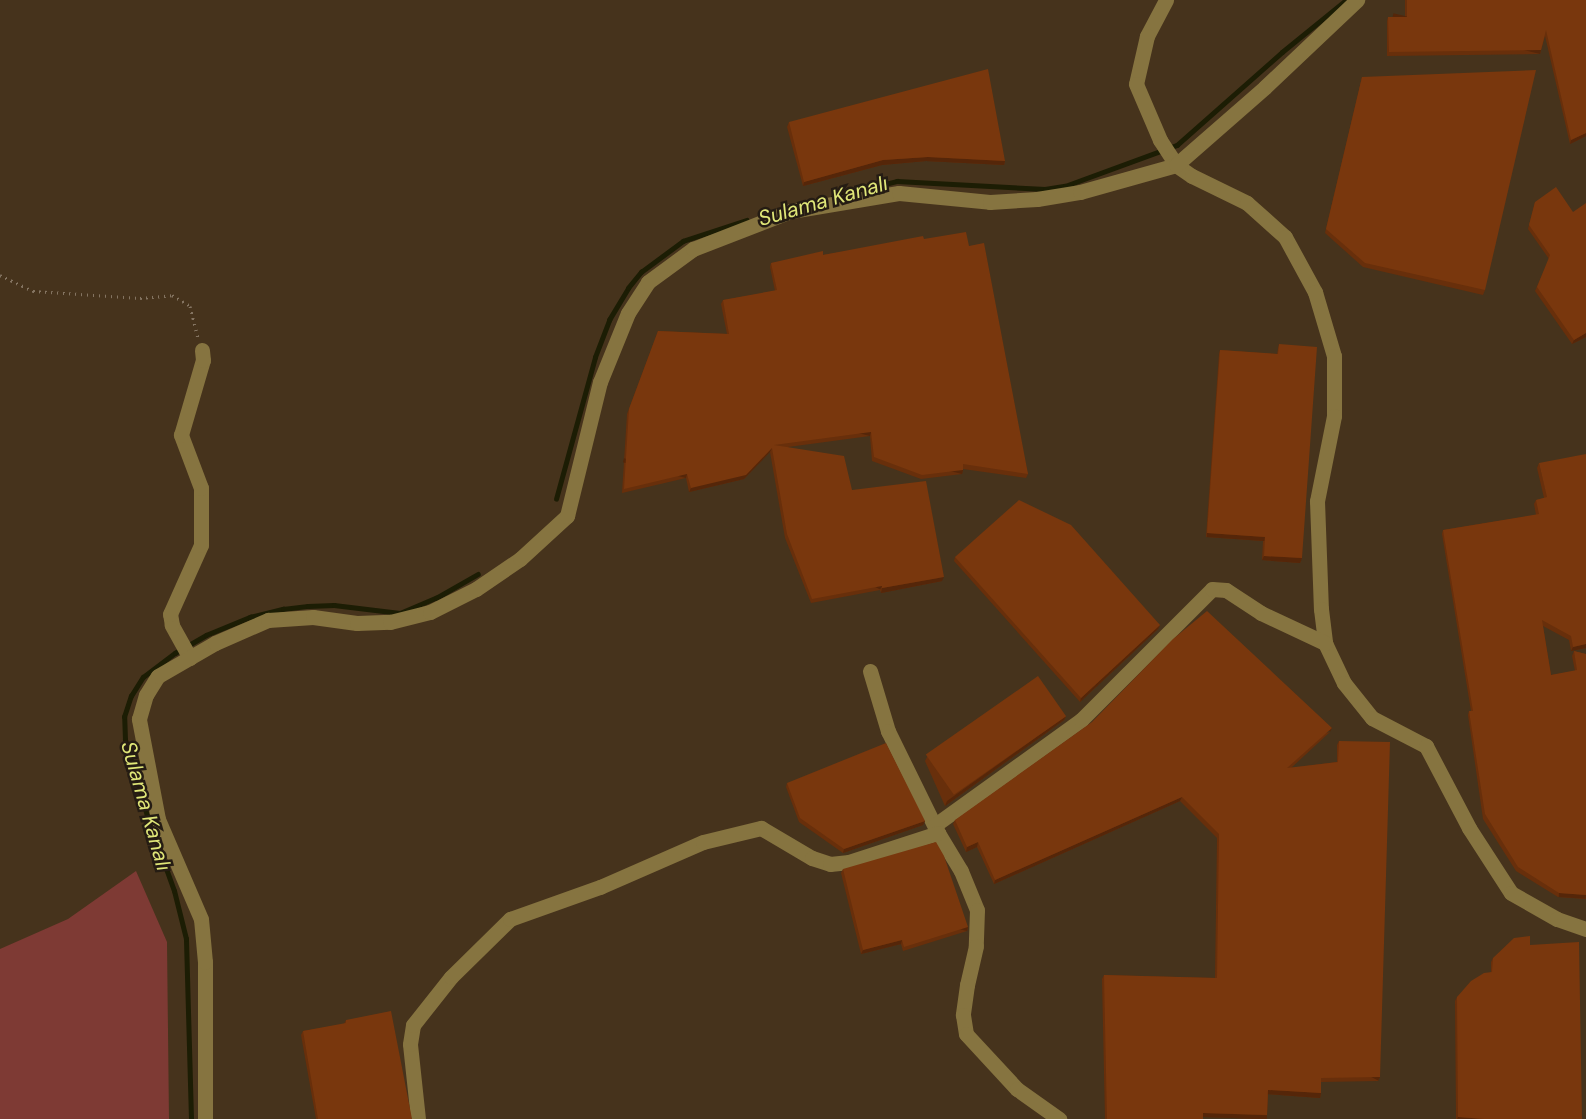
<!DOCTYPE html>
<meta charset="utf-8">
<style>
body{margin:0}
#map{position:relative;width:1586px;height:1119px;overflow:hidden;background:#46331c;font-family:"DM Sans",sans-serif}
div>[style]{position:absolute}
.green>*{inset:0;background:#7e3a34}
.stream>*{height:4.5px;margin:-2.25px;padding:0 2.25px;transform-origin:2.25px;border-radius:2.25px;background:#1c1d04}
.path>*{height:3px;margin-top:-1.5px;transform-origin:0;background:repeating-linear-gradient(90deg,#847461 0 1.5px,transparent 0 6px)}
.minor>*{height:15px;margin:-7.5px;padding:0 7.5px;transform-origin:7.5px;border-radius:7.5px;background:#867440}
.wall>*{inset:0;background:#682f0b}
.shaded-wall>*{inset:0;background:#552609;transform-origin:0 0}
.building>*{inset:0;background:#79370d;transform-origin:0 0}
span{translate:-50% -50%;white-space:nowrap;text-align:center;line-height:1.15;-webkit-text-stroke:5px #251c13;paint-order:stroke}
.water-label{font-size:21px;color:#e0e778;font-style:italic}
</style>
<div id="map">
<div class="green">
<i style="clip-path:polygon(136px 871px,167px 942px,169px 1119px,0 1119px,0 949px,68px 919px)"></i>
</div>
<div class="stream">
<i style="left:833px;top:197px;width:66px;rotate:-14deg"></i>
<i style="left:897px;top:181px;width:148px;rotate:3.1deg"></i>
<i style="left:1045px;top:189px;width:20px;rotate:-9deg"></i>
<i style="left:1065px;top:186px;width:119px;rotate:-20.1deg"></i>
<i style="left:1177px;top:145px;width:140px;rotate:-41.5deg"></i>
<i style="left:1282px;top:52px;width:82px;rotate:-39.1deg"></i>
<i style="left:556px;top:499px;width:147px;rotate:-74.6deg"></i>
<i style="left:595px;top:357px;width:40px;rotate:-69deg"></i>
<i style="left:609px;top:320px;width:37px;rotate:-59deg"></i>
<i style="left:628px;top:288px;width:21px;rotate:-51deg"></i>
<i style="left:641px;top:272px;width:52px;rotate:-36.4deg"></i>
<i style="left:683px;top:241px;width:67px;rotate:-18.2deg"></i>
<i style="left:191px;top:1119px;width:180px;rotate:-91.6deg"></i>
<i style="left:186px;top:939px;width:49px;rotate:-104deg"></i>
<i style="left:174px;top:891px;width:80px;rotate:-109.8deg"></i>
<i style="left:147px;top:816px;width:79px;rotate:-106.1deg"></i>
<i style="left:125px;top:740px;width:23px;rotate:-92deg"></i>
<i style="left:124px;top:717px;width:22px;rotate:-72deg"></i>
<i style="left:131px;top:696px;width:22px;rotate:-58deg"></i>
<i style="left:143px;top:677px;width:40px;rotate:-37deg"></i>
<i style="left:175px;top:653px;width:36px;rotate:-30deg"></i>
<i style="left:206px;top:635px;width:48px;rotate:-22.2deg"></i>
<i style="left:250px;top:617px;width:34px;rotate:-14deg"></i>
<i style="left:283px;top:609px;width:25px;rotate:-7deg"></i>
<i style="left:308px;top:606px;width:26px;rotate:-2deg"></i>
<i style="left:334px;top:605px;width:66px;rotate:6.9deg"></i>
<i style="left:400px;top:613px;width:39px;rotate:-23deg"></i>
<i style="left:436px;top:598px;width:48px;rotate:-29.7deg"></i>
</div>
<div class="path">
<i style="left:0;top:275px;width:37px;rotate:26deg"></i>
<i style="left:33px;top:291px;width:107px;rotate:3.7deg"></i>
<i style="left:140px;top:298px;width:32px;rotate:-5deg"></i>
<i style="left:172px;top:295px;width:21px;rotate:31deg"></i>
<i style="left:190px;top:306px;width:32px;rotate:76deg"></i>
</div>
<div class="minor">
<i style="left:1166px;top:0;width:41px;rotate:117.8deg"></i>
<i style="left:1147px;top:36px;width:49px;rotate:102.9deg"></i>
<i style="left:1136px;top:84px;width:61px;rotate:66.8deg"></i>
<i style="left:1160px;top:140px;width:30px;rotate:57deg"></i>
<i style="left:1176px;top:165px;width:19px;rotate:35deg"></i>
<i style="left:1192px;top:176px;width:61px;rotate:26.1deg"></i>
<i style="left:1247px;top:203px;width:51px;rotate:41.8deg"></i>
<i style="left:1285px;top:237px;width:63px;rotate:61.4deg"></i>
<i style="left:1315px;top:292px;width:67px;rotate:73.5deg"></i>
<i style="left:1334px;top:356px;width:60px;rotate:90deg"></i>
<i style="left:1334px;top:416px;width:87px;rotate:101.3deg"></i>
<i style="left:1317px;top:501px;width:108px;rotate:87.9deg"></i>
<i style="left:1321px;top:609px;width:34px;rotate:83deg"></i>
<i style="left:1325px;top:643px;width:44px;rotate:64.6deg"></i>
<i style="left:1344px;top:683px;width:45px;rotate:51.3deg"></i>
<i style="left:1372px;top:718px;width:61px;rotate:27.4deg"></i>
<i style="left:1426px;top:746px;width:93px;rotate:62.3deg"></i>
<i style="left:1469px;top:828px;width:77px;rotate:57.1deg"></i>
<i style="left:1511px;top:893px;width:53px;rotate:29.5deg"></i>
<i style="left:1557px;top:919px;width:31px;rotate:19deg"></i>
<i style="left:190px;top:658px;width:38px;rotate:-119deg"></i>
<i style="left:172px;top:625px;width:11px;rotate:-100deg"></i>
<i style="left:170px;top:614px;width:76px;rotate:-65.8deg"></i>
<i style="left:201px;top:545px;width:57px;rotate:-90deg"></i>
<i style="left:201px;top:488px;width:57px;rotate:-110.7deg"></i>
<i style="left:181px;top:435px;width:78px;rotate:-73.7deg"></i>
<i style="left:203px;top:360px;width:10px;rotate:-96deg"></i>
<i style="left:870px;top:671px;width:63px;rotate:73.3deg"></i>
<i style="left:888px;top:731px;width:114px;rotate:63.9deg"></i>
<i style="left:938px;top:833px;width:44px;rotate:58.8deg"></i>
<i style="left:961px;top:871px;width:42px;rotate:67.7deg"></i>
<i style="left:977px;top:910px;width:36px;rotate:92deg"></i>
<i style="left:976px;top:946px;width:40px;rotate:103deg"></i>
<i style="left:967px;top:985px;width:30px;rotate:98deg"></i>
<i style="left:963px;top:1015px;width:19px;rotate:81deg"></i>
<i style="left:966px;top:1034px;width:75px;rotate:47.2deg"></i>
<i style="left:1017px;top:1089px;width:52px;rotate:35.5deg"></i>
<i style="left:935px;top:825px;width:180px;rotate:-35.7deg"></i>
<i style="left:1081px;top:720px;width:185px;rotate:-45deg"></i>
<i style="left:1212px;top:589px;width:14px;rotate:4deg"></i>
<i style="left:1226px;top:590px;width:42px;rotate:33.3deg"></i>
<i style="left:1261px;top:613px;width:71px;rotate:25.1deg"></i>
<i style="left:205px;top:1119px;width:157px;rotate:-90deg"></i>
<i style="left:205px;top:962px;width:43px;rotate:-95.3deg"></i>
<i style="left:201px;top:919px;width:109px;rotate:-113.3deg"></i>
<i style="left:158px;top:819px;width:102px;rotate:-100.8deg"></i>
<i style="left:139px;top:719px;width:25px;rotate:-74deg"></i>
<i style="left:146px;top:695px;width:22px;rotate:-58deg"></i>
<i style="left:158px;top:676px;width:66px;rotate:-30.1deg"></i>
<i style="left:215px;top:643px;width:58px;rotate:-23.5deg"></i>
<i style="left:268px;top:620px;width:45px;rotate:-3.8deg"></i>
<i style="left:313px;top:617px;width:44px;rotate:7.8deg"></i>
<i style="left:357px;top:623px;width:33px;rotate:-2deg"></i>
<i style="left:390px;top:622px;width:41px;rotate:-14deg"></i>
<i style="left:430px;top:612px;width:51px;rotate:-26.6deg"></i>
<i style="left:476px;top:589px;width:53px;rotate:-34.3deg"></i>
<i style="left:520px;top:559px;width:64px;rotate:-42.5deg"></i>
<i style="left:567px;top:516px;width:138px;rotate:-76.2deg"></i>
<i style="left:600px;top:382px;width:74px;rotate:-67.9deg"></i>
<i style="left:628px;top:313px;width:37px;rotate:-57deg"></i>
<i style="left:648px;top:282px;width:56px;rotate:-36.3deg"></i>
<i style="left:693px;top:249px;width:105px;rotate:-21.2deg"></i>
<i style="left:791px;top:211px;width:109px;rotate:-9.5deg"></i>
<i style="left:899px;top:193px;width:91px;rotate:5.6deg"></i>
<i style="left:990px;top:202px;width:47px;rotate:-3.7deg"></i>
<i style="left:1037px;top:199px;width:44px;rotate:-9.2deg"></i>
<i style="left:1080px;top:192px;width:100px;rotate:-15.7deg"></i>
<i style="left:1176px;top:165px;width:118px;rotate:-41.2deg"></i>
<i style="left:1265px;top:87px;width:127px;rotate:-43.4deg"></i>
<i style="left:418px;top:1119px;width:75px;rotate:-96.1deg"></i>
<i style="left:410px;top:1044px;width:19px;rotate:-81deg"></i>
<i style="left:413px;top:1025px;width:61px;rotate:-51.6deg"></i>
<i style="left:451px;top:977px;width:83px;rotate:-44.5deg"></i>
<i style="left:510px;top:919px;width:96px;rotate:-19.6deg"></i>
<i style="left:600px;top:887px;width:112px;rotate:-23.6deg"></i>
<i style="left:703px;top:842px;width:60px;rotate:-13.6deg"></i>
<i style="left:761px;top:828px;width:59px;rotate:30.5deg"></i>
<i style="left:812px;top:858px;width:19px;rotate:18deg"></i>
<i style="left:830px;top:864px;width:19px;rotate:-6deg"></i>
<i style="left:849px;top:862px;width:94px;rotate:-18deg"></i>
</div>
<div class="wall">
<i style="clip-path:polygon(1405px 0,1586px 0,1586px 136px,1570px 144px,1545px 36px,1540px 54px,1387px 56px,1387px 21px,1388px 17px,1405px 17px)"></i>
<i style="clip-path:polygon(1362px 77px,1485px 290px,1483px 295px,1363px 267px,1325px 233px)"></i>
<i style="clip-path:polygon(789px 122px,1005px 161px,1004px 165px,926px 161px,882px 165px,803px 186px,787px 127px)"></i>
<i style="clip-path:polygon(1535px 202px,1586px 337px,1572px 344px,1535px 291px,1549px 259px,1528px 229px)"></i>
<i style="clip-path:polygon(924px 239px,969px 246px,1028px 474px,1026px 478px,963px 469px,962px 474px,921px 479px,872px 461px,870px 436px,788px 447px,852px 490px,942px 581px,881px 593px,880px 590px,811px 603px,785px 538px,770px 452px,744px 479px,689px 492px,686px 478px,622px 493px,627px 414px,658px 331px,727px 334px,721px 304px,723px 300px,775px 291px,770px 267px,771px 263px)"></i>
<i style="clip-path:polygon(1279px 344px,1302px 558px,1300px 563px,1262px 560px,1263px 541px,1206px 537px,1219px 354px,1220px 350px,1277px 354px)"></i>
<i style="clip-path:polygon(1539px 463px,1586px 648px,1571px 651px,1569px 640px,1543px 626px,1551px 675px,1575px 671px,1572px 656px,1574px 651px,1586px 654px,1586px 899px,1558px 897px,1516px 871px,1483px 819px,1468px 715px,1469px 711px,1471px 711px,1442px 534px,1443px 530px,1536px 515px,1534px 504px,1536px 500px,1544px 498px,1537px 468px)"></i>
<i style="clip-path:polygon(955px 557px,1160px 625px,1158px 629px,1080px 702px,954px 561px)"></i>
<i style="clip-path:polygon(1066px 716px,1064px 720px,945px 806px,925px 761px,927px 757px)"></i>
<i style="clip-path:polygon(1330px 732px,1291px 768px,1337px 762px,1337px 745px,1339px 741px,1380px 1077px,1378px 1081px,1321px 1082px,1321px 1093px,1320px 1098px,1268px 1094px,1267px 1115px,1266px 1119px,1203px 1117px,1203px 1119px,1105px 1119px,1102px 979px,1104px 975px,1215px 978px,1217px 838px,1180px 801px,994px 884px,977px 847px,966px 852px,953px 824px,955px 820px)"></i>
<i style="clip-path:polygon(787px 783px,925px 821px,923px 825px,843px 853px,799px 822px,786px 787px)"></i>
<i style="clip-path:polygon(843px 869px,968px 927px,967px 931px,903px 951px,901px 944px,861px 954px,841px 873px)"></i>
<i style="clip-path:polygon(1530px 945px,1582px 1119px,1456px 1119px,1455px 1001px,1457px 997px,1491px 972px,1491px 962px,1493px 958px)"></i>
<i style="clip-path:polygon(346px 1020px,412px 1119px,316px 1119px,301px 1035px,303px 1031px,344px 1024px)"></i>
</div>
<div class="shaded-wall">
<i style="left:1541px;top:50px;width:4px;height:152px;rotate:104deg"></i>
<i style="clip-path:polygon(1586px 133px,1586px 136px,1570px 144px,1571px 140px)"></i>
<i style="clip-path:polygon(928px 157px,1005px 161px,1004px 165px,926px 161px,882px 165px,803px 186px,804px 182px,883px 160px)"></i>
<i style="clip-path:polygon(1586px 333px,1586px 337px,1572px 344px,1574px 340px)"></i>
<i style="left:871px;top:432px;width:4px;height:98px;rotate:104deg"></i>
<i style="clip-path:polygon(772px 448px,770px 452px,744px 479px,689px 492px,691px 488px)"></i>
<i style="left:963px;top:470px;width:4px;height:41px;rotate:104deg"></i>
<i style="left:687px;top:474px;width:4px;height:65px;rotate:104deg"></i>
<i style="left:1207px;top:533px;width:58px;height:4px;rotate:4deg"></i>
<i style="clip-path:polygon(1264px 556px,1302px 558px,1300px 563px,1262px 560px)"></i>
<i style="clip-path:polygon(944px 577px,942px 581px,881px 593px,882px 588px)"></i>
<i style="left:882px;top:586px;width:4px;height:71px;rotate:117deg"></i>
<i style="clip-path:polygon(1160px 625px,1158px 629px,1080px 702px,1081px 698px)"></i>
<i style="clip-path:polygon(1586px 644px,1586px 648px,1571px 651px,1573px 647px)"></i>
<i style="clip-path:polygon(1066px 716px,1064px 720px,945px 806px,947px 801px)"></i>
<i style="left:1332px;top:728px;width:4px;height:60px;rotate:117deg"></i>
<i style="clip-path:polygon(1182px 797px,1180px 801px,994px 884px,995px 880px)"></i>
<i style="clip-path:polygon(925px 821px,923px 825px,843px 853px,844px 849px)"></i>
<i style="clip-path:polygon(978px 842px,977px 847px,966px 852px,967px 847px)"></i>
<i style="left:1559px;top:893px;width:27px;height:4px;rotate:4deg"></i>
<i style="left:968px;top:927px;width:4px;height:67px;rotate:104deg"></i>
<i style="clip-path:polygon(902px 940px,901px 944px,861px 954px,863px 950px)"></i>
<i style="left:1380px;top:1077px;width:4px;height:59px;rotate:117deg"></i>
<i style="clip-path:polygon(1268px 1090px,1321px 1093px,1320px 1098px,1266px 1094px)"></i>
<i style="left:1203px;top:1113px;width:64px;height:4px;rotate:2deg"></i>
<i style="clip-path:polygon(1458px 1117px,1484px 1119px,1457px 1119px)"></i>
</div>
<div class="building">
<i style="clip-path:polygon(1407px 0,1586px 0,1586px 133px,1571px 140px,1546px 30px,1541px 50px,1389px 52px,1388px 17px,1407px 17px)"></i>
<i style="clip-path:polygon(988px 69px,1005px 161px,928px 157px,883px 160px,804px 182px,789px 122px)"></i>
<i style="clip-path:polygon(1536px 70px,1485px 290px,1365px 263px,1326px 229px,1362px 77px)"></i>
<i style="clip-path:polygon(1556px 187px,1573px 212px,1586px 203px,1586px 333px,1574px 340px,1537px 287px,1550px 255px,1529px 225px,1535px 202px)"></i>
<i style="clip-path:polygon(966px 232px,969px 246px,984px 243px,1028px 474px,963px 464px,963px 470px,922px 475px,874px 457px,871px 432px,774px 445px,844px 456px,852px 490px,926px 481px,944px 577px,882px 588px,882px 586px,812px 599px,787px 534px,772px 448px,746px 475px,691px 488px,687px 474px,624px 489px,629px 409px,658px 331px,729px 334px,723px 300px,777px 290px,771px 263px,823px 251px,823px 255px,923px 236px,924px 239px)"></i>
<i style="clip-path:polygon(1279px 344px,1317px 347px,1302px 558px,1264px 556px,1265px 537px,1207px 533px,1220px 350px,1278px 354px)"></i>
<i style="clip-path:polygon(1586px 454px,1586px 644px,1573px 647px,1571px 636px,1542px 620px,1551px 675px,1577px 670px,1574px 651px,1586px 654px,1586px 895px,1559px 893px,1518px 867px,1485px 814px,1469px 711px,1473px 711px,1443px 530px,1539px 514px,1536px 500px,1547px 497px,1539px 463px)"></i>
<i style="clip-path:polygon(1019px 500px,1071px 525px,1160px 625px,1081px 698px,955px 557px)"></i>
<i style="clip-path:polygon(1207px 611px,1332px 728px,1287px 768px,1338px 762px,1339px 741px,1390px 742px,1380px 1077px,1321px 1078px,1321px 1093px,1268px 1090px,1267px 1115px,1203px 1113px,1203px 1119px,1107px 1119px,1104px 975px,1217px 978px,1219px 834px,1182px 797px,995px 880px,978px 842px,967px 847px,955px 820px,1092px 722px,1173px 639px)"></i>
<i style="left:1038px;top:676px;width:49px;height:137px;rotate:55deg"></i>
<i style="clip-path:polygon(886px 743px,925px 821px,844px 849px,800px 818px,787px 783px)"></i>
<i style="clip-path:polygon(936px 842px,944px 856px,968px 927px,904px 947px,902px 940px,863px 950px,843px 869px)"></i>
<i style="clip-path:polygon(1530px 936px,1530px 945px,1579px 942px,1582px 1119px,1484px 1119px,1458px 1117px,1457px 997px,1471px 981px,1484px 973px,1492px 972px,1493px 958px,1514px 938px)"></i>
<i style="clip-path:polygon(391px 1011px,412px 1119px,318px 1119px,303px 1031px,346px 1023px,346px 1020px)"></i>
</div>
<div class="water-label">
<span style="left:823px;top:201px;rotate:-16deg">Sulama Kanalı</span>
<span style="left:146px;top:806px;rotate:74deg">Sulama Kanalı</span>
</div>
</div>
